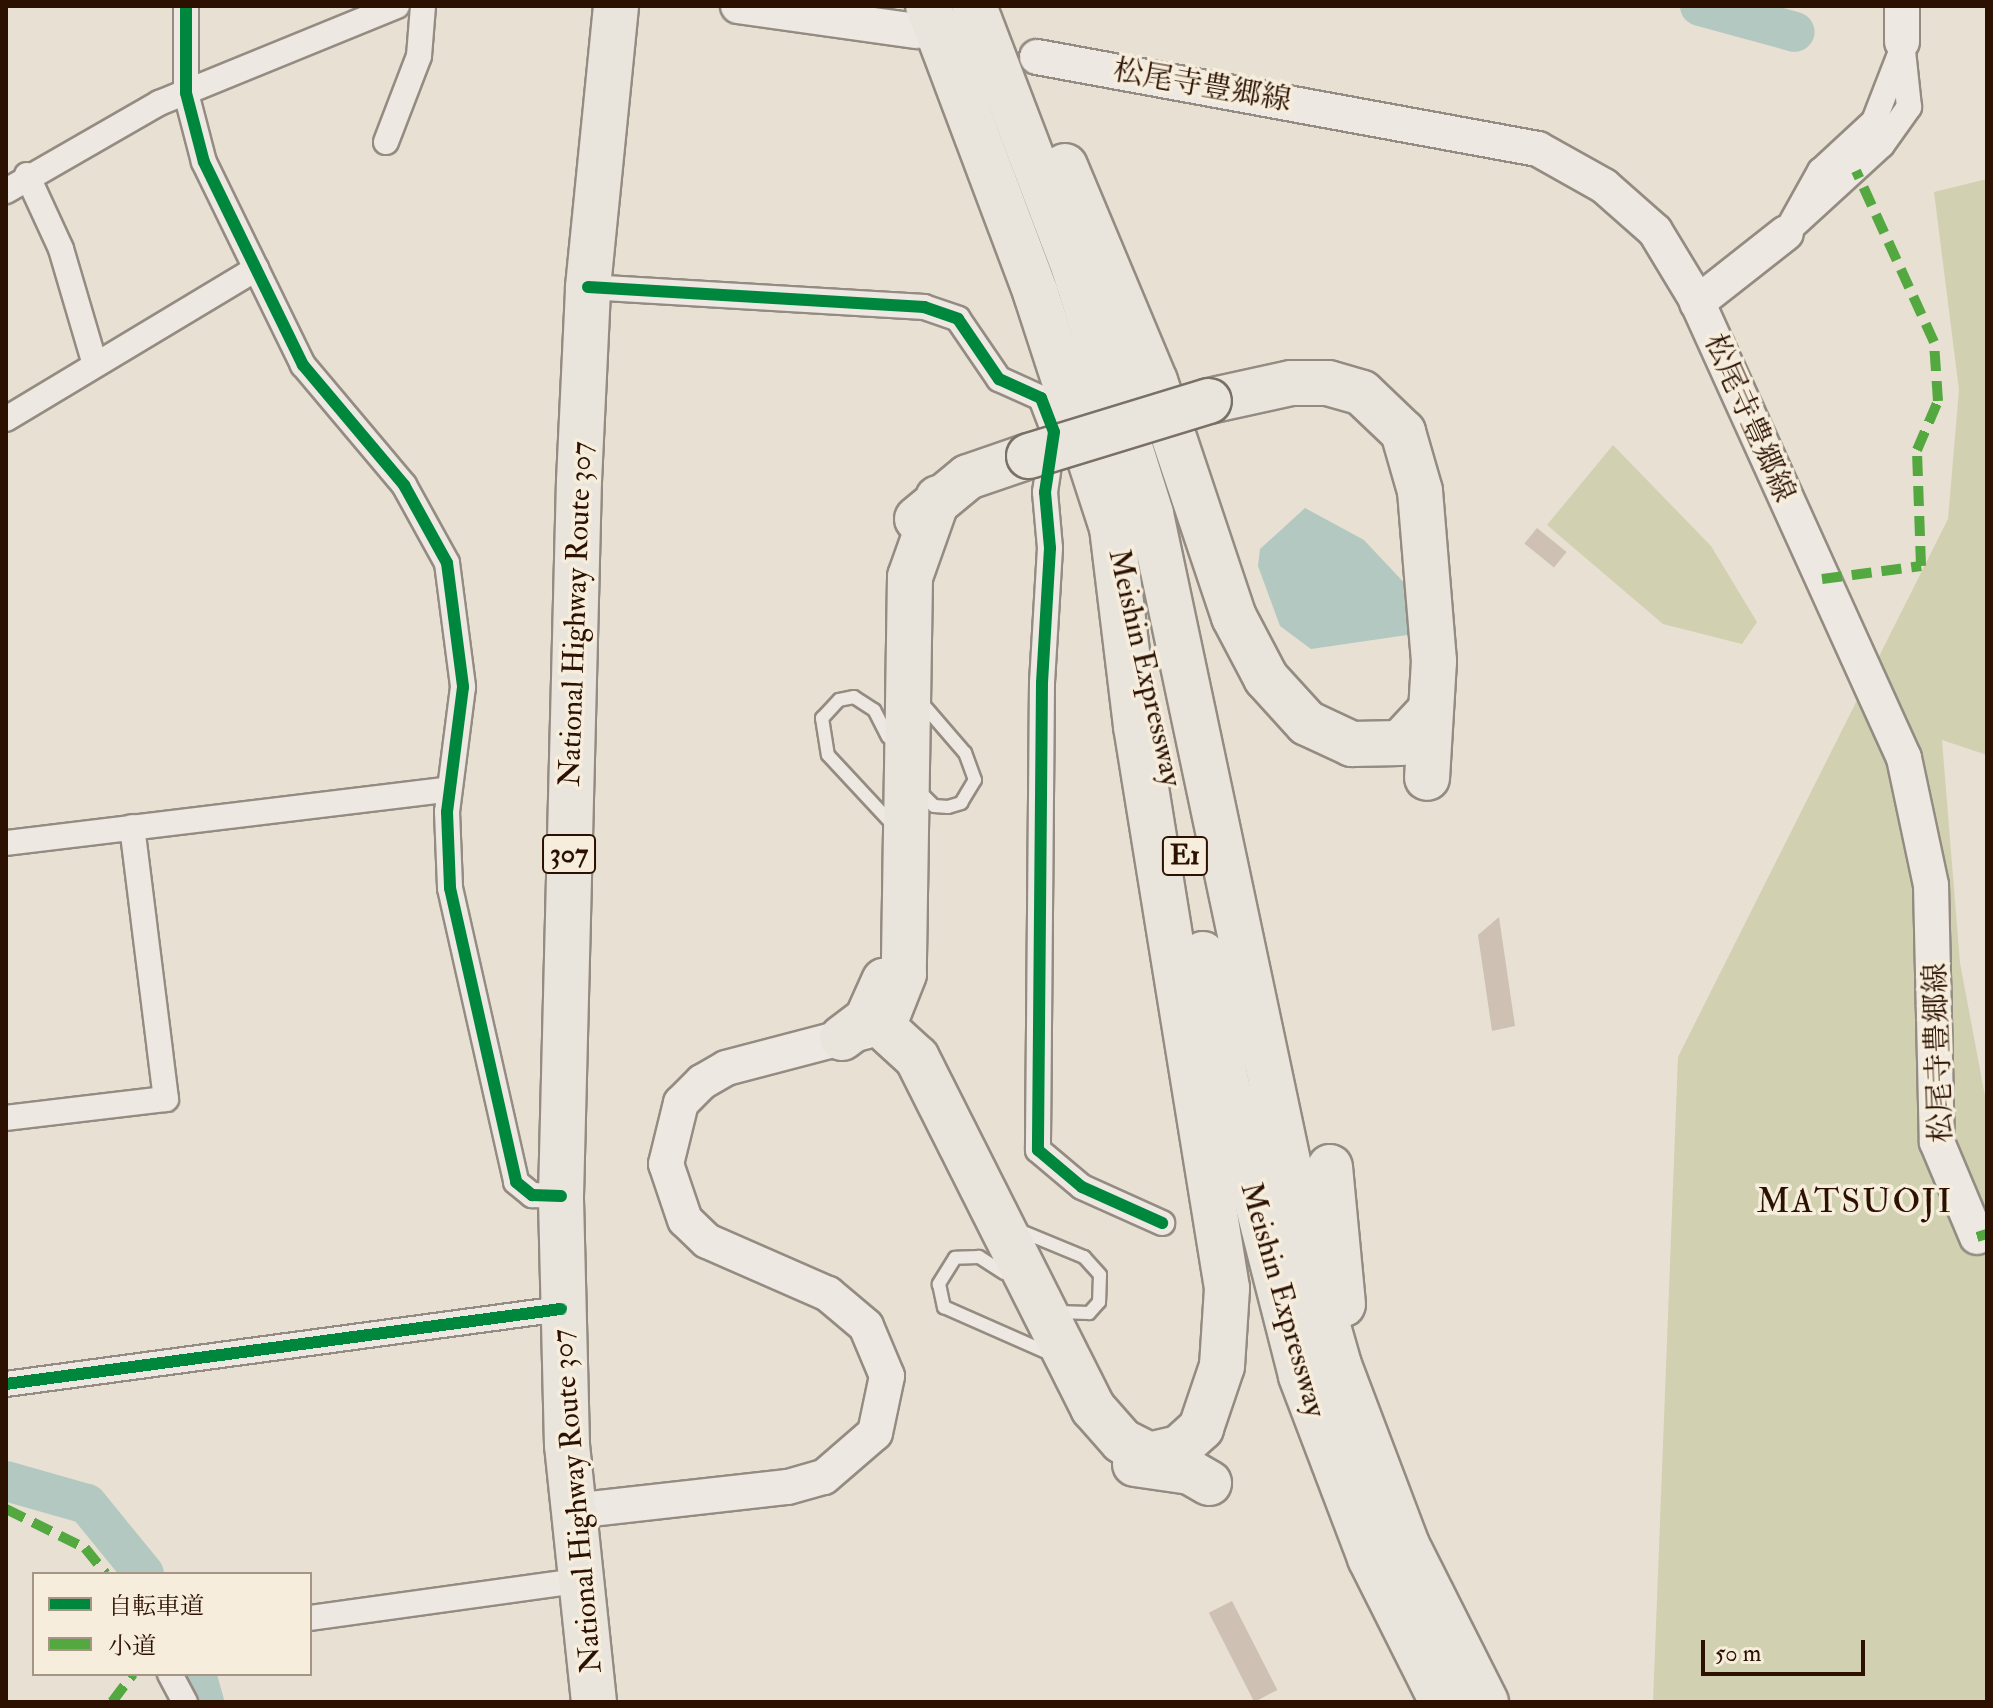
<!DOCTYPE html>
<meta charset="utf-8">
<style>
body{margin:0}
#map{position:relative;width:1993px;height:1708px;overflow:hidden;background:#e8e0d2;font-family:"IM FELL Double Pica","Noto Serif JP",serif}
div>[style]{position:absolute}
.green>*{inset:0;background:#d1d0b0}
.water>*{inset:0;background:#b2c8c1}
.river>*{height:40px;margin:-20px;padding:0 20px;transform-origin:20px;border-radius:20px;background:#b2c8c1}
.building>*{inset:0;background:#cec0b3;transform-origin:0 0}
.roads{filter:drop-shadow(2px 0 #948c82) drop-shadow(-2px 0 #948c82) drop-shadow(0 2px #948c82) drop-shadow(0 -2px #948c82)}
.lane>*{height:12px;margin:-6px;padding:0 6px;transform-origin:6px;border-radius:6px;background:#ede8e1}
.street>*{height:24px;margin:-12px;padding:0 12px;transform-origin:12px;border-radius:12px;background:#ede8e1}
.secondary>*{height:34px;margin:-17px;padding:0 17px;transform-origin:17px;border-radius:17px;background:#ede8e1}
.highway>*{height:44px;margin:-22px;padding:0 22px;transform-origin:22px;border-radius:22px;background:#eae5dc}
.bridges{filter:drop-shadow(2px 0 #797066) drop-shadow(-2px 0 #797066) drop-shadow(0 2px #797066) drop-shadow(0 -2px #797066)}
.highway-bridge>*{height:44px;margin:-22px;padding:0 22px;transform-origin:22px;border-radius:22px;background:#eae5dc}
.quiet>*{height:10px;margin-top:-5px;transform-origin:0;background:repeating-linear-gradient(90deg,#54a840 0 20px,transparent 0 30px)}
.cycleway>*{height:12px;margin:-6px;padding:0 6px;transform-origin:6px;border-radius:6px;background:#00873e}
span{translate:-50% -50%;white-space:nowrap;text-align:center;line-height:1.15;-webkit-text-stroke:7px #f6eddc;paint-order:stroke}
.shield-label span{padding:2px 6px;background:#f6eddc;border:2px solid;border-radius:6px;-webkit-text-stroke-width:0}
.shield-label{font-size:28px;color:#2c1100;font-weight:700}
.street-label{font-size:30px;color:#2c1100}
.quarter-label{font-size:34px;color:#2c1100;letter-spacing:2px}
.frame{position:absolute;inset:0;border:8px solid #2c1100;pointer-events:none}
.legend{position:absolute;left:32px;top:1572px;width:280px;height:104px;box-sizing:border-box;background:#f6eddc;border:2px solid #a59584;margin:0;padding:10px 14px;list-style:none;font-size:24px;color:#2c1100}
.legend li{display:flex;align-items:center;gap:16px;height:40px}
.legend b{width:40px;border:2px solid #a59584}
.scale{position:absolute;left:1701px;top:1640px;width:164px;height:36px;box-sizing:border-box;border:4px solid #2c1100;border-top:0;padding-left:10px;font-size:24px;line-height:28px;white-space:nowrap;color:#2c1100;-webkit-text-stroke:6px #f6eddc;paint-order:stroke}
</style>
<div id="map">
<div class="green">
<i style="clip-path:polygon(1987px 179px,1987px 755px,1942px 740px,1960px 963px,1987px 1107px,1987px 1702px,1653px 1702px,1678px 1057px,1948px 519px,1959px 390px,1934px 192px)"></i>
<i style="clip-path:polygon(1613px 445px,1711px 546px,1757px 622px,1742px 644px,1663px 624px,1547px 525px)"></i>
</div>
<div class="water">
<i style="clip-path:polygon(1305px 508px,1364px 540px,1410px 589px,1414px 634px,1311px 649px,1280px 626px,1258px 566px,1260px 549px)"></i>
</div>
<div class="river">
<i style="left:1700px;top:6px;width:98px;rotate:15.3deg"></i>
<i style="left:6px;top:1481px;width:84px;rotate:15.9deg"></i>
<i style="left:87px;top:1504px;width:90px;rotate:50.8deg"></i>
<i style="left:196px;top:1674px;width:29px;rotate:74deg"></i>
</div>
<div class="building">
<i style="left:1537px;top:528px;width:38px;height:20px;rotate:39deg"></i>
<i style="clip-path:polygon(1499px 917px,1515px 1026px,1492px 1031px,1478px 935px)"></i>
<i style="left:1232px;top:1601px;width:100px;height:26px;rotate:63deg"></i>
</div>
<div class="roads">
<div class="lane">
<i style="left:888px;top:737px;width:30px;rotate:-117deg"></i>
<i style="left:874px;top:710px;width:24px;rotate:-147deg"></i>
<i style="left:854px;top:697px;width:15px;rotate:169deg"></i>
<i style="left:839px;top:700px;width:25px;rotate:133deg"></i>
<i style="left:822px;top:718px;width:37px;rotate:81deg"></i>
<i style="left:828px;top:755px;width:98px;rotate:47.1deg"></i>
<i style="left:919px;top:791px;width:21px;rotate:45deg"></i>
<i style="left:934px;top:806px;width:14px;rotate:4deg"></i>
<i style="left:948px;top:807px;width:14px;rotate:-17deg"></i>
<i style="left:961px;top:803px;width:27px;rotate:-59deg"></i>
<i style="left:975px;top:780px;width:29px;rotate:-110deg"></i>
<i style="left:965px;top:753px;width:67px;rotate:-130.8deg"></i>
<i style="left:1016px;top:1229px;width:74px;rotate:22.4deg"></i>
<i style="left:1084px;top:1257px;width:24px;rotate:48deg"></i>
<i style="left:1100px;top:1275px;width:27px;rotate:92deg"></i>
<i style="left:1099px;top:1302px;width:15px;rotate:132deg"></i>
<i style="left:1089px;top:1313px;width:31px;rotate:-178deg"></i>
<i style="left:1004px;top:1273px;width:30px;rotate:-147deg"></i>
<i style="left:979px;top:1257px;width:24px;rotate:178deg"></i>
<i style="left:955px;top:1258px;width:31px;rotate:122deg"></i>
<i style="left:939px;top:1284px;width:24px;rotate:78deg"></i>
<i style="left:944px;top:1307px;width:119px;rotate:23.8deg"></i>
</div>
<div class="street">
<i style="left:186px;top:6px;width:87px;rotate:90deg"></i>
<i style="left:186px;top:93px;width:71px;rotate:75.4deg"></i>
<i style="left:204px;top:162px;width:226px;rotate:64deg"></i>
<i style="left:303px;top:365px;width:157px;rotate:49.9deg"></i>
<i style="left:404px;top:485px;width:89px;rotate:61.1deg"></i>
<i style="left:447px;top:563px;width:125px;rotate:82.6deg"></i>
<i style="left:463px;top:687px;width:126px;rotate:97.3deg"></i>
<i style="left:447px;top:812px;width:76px;rotate:87.7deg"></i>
<i style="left:450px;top:888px;width:301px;rotate:77.3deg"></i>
<i style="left:516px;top:1182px;width:21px;rotate:39deg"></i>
<i style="left:532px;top:1195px;width:29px;rotate:2deg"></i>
<i style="left:386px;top:142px;width:92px;rotate:-69deg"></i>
<i style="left:419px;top:56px;width:50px;rotate:-85.4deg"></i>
<i style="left:27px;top:175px;width:81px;rotate:65.3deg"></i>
<i style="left:61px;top:249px;width:117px;rotate:73.6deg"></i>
<i style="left:6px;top:191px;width:177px;rotate:-29.9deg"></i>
<i style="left:159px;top:103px;width:257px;rotate:-22.2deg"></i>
<i style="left:1787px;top:230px;width:68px;rotate:-60.8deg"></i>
<i style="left:1820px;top:171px;width:74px;rotate:-42.8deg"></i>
<i style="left:1874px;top:121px;width:69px;rotate:-68.7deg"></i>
<i style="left:1786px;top:233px;width:130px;rotate:-42.5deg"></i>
<i style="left:1882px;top:145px;width:47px;rotate:-54.6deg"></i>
<i style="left:1909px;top:107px;width:65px;rotate:-96.1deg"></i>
<i style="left:588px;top:287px;width:337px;rotate:3.4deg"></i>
<i style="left:924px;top:307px;width:36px;rotate:19deg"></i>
<i style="left:958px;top:319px;width:73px;rotate:55.7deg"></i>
<i style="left:999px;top:379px;width:46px;rotate:24.3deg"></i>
<i style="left:1041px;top:398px;width:36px;rotate:69deg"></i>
<i style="left:1054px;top:432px;width:61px;rotate:98.5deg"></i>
<i style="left:1045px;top:492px;width:56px;rotate:84.9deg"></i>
<i style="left:1050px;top:548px;width:135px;rotate:93.4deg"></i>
<i style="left:1042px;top:683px;width:467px;rotate:90.5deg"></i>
<i style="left:1038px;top:1150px;width:57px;rotate:40.1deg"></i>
<i style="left:1082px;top:1187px;width:88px;rotate:24.2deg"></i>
<i style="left:6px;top:419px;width:292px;rotate:-31deg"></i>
<i style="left:6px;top:843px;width:446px;rotate:-6.9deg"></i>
<i style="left:6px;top:1118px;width:161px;rotate:-6.8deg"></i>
<i style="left:166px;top:1099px;width:274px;rotate:-97.1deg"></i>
<i style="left:6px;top:1384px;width:560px;rotate:-7.7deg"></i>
<i style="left:310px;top:1618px;width:271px;rotate:-7.9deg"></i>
<i style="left:170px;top:1674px;width:32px;rotate:62deg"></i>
</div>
<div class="secondary">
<i style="left:738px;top:6px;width:180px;rotate:8deg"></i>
<i style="left:1902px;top:6px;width:36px;rotate:90deg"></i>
<i style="left:1037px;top:57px;width:509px;rotate:10.41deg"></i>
<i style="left:1538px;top:149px;width:76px;rotate:29.3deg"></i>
<i style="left:1604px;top:186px;width:68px;rotate:41.4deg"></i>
<i style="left:1655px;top:231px;width:77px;rotate:58.8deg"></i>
<i style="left:1695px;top:297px;width:506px;rotate:65.61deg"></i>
<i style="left:1904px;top:758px;width:130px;rotate:78deg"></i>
<i style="left:1931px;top:885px;width:257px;rotate:88.7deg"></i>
<i style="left:1937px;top:1142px;width:103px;rotate:67.2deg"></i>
<i style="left:1697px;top:303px;width:113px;rotate:-38.2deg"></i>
<i style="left:573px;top:1511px;width:216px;rotate:-6.4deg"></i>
<i style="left:788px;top:1487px;width:37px;rotate:-16deg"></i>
<i style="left:824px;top:1477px;width:67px;rotate:-40.8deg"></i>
<i style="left:875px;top:1433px;width:58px;rotate:-78.1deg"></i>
<i style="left:887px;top:1376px;width:54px;rotate:-112.8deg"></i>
<i style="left:866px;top:1326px;width:50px;rotate:-139.9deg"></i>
<i style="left:828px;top:1294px;width:132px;rotate:-156.3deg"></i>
<i style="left:707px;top:1241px;width:30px;rotate:-136deg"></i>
<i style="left:685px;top:1220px;width:59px;rotate:-108.7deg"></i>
<i style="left:666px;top:1164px;width:63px;rotate:-76.2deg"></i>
<i style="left:681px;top:1103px;width:30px;rotate:-45deg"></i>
<i style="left:702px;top:1082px;width:28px;rotate:-30deg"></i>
<i style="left:726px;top:1068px;width:146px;rotate:-14.7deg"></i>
</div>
<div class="highway">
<i style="left:928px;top:6px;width:308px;rotate:69.4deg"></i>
<i style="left:1036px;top:294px;width:265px;rotate:72deg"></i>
<i style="left:974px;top:6px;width:280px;rotate:69.1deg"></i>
<i style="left:1074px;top:268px;width:258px;rotate:72.6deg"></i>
<i style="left:1151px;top:514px;width:758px;rotate:78.05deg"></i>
<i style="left:1308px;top:1256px;width:113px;rotate:74.1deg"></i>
<i style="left:1339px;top:1365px;width:192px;rotate:69.3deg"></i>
<i style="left:1407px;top:1545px;width:176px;rotate:63.3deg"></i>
<i style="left:1065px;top:166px;width:233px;rotate:67.3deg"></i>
<i style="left:1155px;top:381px;width:249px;rotate:71.5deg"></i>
<i style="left:1234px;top:617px;width:69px;rotate:62.3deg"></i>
<i style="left:1266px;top:678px;width:61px;rotate:47.7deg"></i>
<i style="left:1307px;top:723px;width:50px;rotate:25deg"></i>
<i style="left:1352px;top:744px;width:48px;rotate:-1.2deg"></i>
<i style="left:1400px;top:743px;width:41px;rotate:-47deg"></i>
<i style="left:1209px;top:401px;width:84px;rotate:-12.4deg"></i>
<i style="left:1291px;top:383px;width:37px"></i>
<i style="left:1328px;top:383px;width:35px;rotate:16deg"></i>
<i style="left:1362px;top:393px;width:57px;rotate:43.6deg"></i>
<i style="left:1403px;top:432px;width:61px;rotate:73.9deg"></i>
<i style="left:1420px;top:491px;width:171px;rotate:85.3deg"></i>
<i style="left:1434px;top:661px;width:117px;rotate:93.4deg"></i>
<i style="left:938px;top:498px;width:84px;rotate:109.5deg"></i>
<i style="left:910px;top:577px;width:397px;rotate:90.9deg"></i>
<i style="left:904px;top:974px;width:57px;rotate:111.6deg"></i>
<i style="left:883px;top:1027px;width:46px;rotate:42.4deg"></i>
<i style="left:917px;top:1058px;width:392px;rotate:63.3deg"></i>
<i style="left:1093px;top:1408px;width:44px;rotate:48.7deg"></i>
<i style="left:1122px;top:1441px;width:30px;rotate:27deg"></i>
<i style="left:1149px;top:1455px;width:31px;rotate:-13deg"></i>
<i style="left:1179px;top:1448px;width:30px;rotate:-42deg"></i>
<i style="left:1201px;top:1428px;width:65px;rotate:-71.3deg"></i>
<i style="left:1222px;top:1366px;width:78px;rotate:-86.3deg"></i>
<i style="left:1227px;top:1288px;width:569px;rotate:-99.2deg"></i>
<i style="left:1136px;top:726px;width:209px;rotate:-96.9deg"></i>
<i style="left:917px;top:519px;width:66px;rotate:-39.5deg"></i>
<i style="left:968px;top:477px;width:65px;rotate:-19deg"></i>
<i style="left:1203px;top:954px;width:129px;rotate:79.7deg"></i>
<i style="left:1226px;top:1081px;width:304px;rotate:75.7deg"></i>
<i style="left:1301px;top:1376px;width:195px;rotate:69.2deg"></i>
<i style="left:1370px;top:1558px;width:161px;rotate:63.4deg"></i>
<i style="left:842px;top:1038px;width:31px;rotate:-37deg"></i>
<i style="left:867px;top:1019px;width:42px;rotate:-65.9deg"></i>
<i style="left:1330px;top:1167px;width:138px;rotate:84.6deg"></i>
<i style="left:1135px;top:1464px;width:56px;rotate:8.3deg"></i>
<i style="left:1190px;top:1472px;width:22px;rotate:30deg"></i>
<i style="left:594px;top:1702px;width:258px;rotate:-96deg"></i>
<i style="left:567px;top:1445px;width:249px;rotate:-91.4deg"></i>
<i style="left:561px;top:1196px;width:715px;rotate:-88.56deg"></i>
<i style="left:579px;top:481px;width:194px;rotate:-87.3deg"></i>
<i style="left:588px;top:287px;width:282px;rotate:-84.3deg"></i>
</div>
</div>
<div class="bridges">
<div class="highway-bridge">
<i style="left:1029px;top:456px;width:188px;rotate:-17deg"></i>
</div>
</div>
<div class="quiet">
<i style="left:1822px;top:579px;width:100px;rotate:-7.5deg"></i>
<i style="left:1921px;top:566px;width:116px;rotate:-92deg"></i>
<i style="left:1917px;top:450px;width:53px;rotate:-66.8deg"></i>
<i style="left:1938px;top:401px;width:59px;rotate:-93.9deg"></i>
<i style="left:1934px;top:342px;width:188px;rotate:-114.5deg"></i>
<i style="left:1977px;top:1237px;width:10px;rotate:-17deg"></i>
<i style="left:6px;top:1509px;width:88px;rotate:26.3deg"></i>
<i style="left:85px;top:1548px;width:33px;rotate:51deg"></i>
<i style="left:112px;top:1702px;width:35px;rotate:-53deg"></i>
</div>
<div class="cycleway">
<i style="left:186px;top:6px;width:87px;rotate:90deg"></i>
<i style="left:186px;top:93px;width:71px;rotate:75.4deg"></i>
<i style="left:204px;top:162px;width:226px;rotate:64deg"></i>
<i style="left:303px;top:365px;width:157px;rotate:49.9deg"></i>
<i style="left:404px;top:485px;width:89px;rotate:61.1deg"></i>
<i style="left:447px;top:563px;width:125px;rotate:82.6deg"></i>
<i style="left:463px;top:687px;width:126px;rotate:97.3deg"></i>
<i style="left:447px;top:812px;width:76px;rotate:87.7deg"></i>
<i style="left:450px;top:888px;width:301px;rotate:77.3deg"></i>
<i style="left:516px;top:1182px;width:21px;rotate:39deg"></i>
<i style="left:532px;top:1195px;width:29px;rotate:2deg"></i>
<i style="left:588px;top:287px;width:337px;rotate:3.4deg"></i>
<i style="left:924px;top:307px;width:36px;rotate:19deg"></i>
<i style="left:958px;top:319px;width:73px;rotate:55.7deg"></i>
<i style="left:999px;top:379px;width:46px;rotate:24.3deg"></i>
<i style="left:1041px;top:398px;width:36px;rotate:69deg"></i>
<i style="left:1054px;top:432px;width:61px;rotate:98.5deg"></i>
<i style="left:1045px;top:492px;width:56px;rotate:84.9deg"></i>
<i style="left:1050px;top:548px;width:135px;rotate:93.4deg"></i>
<i style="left:1042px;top:683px;width:467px;rotate:90.5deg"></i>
<i style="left:1038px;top:1150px;width:57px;rotate:40.1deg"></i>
<i style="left:1082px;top:1187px;width:88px;rotate:24.2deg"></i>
<i style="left:6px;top:1384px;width:560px;rotate:-7.7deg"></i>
</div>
<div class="shield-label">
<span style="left:569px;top:854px">307</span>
<span style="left:1185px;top:856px">E1</span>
</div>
<div class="street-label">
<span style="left:1202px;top:86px;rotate:10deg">松尾寺豊郷線</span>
<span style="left:1749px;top:418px;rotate:66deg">松尾寺豊郷線</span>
<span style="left:576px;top:614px;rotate:-88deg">National Highway Route 307</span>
<span style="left:1145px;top:668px;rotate:77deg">Meishin Expressway</span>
<span style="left:1939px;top:1053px;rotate:-92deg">松尾寺豊郷線</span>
<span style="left:1283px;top:1300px;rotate:74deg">Meishin Expressway</span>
<span style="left:577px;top:1501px;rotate:-95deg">National Highway Route 307</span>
</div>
<div class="quarter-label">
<span style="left:1855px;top:1202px">MATSUOJI</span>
</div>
<div class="frame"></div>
<ul class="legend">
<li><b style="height:10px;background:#00873e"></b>自転車道</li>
<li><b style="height:10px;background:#54a840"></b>小道</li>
</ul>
<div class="scale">50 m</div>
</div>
